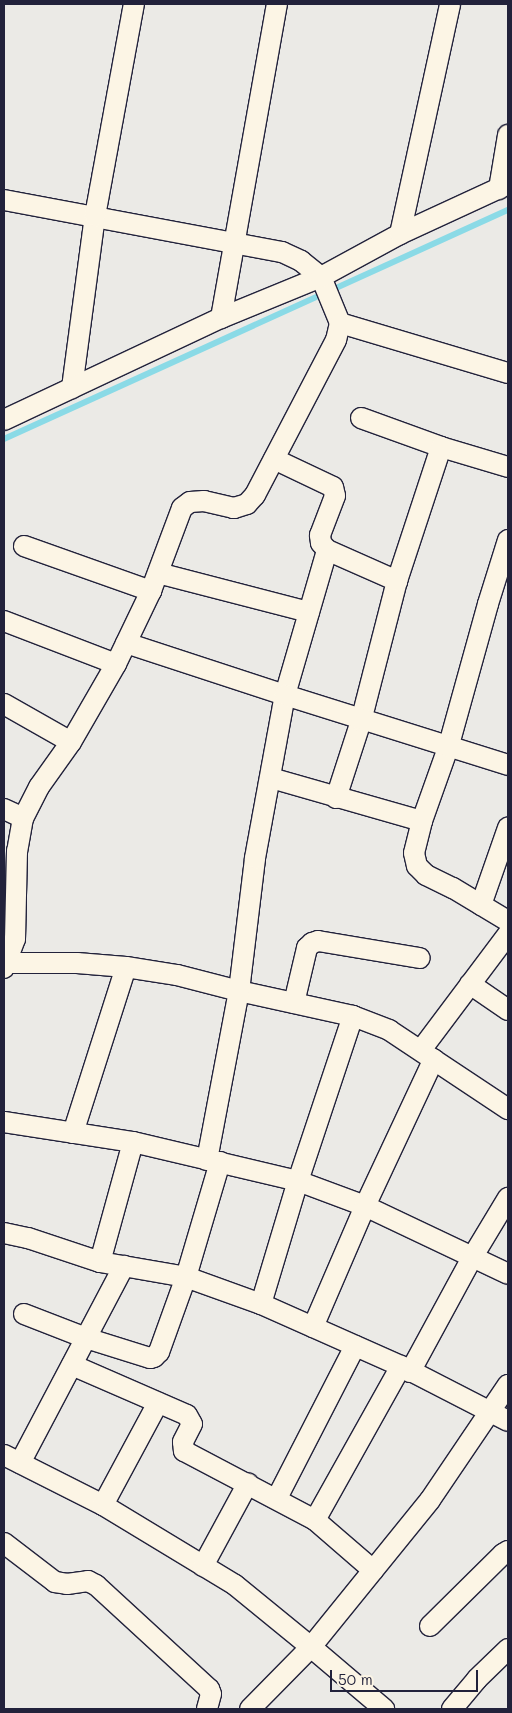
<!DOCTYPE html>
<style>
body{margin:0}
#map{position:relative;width:512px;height:1713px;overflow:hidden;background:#ebeae6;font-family:Mali,sans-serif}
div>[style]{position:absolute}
.stream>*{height:5.5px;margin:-2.75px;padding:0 2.75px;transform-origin:2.75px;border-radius:2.75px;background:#8adae6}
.roads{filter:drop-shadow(1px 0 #22223b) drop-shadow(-1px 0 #22223b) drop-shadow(0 1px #22223b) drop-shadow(0 -1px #22223b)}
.minor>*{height:20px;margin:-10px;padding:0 10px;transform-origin:10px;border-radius:10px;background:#fcf5e5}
span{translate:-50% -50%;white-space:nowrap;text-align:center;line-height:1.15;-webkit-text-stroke:4px #fcf5e5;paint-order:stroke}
.frame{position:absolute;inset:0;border:5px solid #22223b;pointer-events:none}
.scale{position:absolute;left:330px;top:1670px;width:148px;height:22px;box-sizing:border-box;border:2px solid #22223b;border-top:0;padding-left:6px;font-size:15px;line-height:18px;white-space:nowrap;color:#22223b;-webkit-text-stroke:4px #fcf5e5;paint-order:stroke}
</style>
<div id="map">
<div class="stream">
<i style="left:4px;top:439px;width:554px;rotate:-24.44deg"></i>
</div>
<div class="roads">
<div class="minor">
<i style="left:499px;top:189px;width:55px;rotate:-80.5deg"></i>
<i style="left:4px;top:200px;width:283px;rotate:10.6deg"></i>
<i style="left:282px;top:252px;width:21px;rotate:25deg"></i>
<i style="left:301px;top:261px;width:26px;rotate:39deg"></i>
<i style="left:321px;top:277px;width:50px;rotate:67.6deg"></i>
<i style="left:340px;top:323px;width:17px;rotate:103deg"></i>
<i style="left:336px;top:340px;width:175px;rotate:117.6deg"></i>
<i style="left:255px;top:495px;width:12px;rotate:132deg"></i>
<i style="left:247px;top:504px;width:14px;rotate:163deg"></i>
<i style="left:234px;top:508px;width:31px;rotate:-167deg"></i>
<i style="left:204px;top:501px;width:14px;rotate:176deg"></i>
<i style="left:190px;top:502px;width:10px;rotate:143deg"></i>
<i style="left:182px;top:508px;width:89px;rotate:110.5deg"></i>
<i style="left:151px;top:591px;width:81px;rotate:115.6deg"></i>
<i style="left:116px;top:664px;width:90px;rotate:120deg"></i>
<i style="left:71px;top:742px;width:55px;rotate:125.4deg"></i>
<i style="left:39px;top:787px;width:35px;rotate:117deg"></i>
<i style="left:23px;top:818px;width:34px;rotate:100deg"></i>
<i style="left:17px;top:851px;width:88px;rotate:91.3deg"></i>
<i style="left:15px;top:939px;width:31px;rotate:111deg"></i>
<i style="left:400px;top:234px;width:235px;rotate:-77.7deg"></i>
<i style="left:221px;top:318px;width:319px;rotate:-79.9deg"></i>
<i style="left:340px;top:323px;width:175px;rotate:16.6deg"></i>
<i style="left:72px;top:388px;width:174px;rotate:-82.4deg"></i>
<i style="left:95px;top:216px;width:216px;rotate:-79.6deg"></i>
<i style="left:361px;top:418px;width:85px;rotate:19.9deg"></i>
<i style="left:441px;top:447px;width:70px;rotate:16.6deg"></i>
<i style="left:4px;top:420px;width:240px;rotate:-25.2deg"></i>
<i style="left:221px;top:318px;width:108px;rotate:-22.3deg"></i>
<i style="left:321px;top:277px;width:90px;rotate:-28.6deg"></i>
<i style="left:400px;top:234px;width:119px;rotate:-24.8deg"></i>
<i style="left:274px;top:459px;width:65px;rotate:25.4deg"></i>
<i style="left:333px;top:487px;width:9px;rotate:77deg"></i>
<i style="left:335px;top:496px;width:42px;rotate:111deg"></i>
<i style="left:320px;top:535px;width:8px;rotate:83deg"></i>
<i style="left:321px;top:543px;width:9px;rotate:49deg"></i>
<i style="left:327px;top:550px;width:77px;rotate:23.9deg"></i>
<i style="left:508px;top:540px;width:67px;rotate:107.4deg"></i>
<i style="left:488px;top:604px;width:146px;rotate:105.5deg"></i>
<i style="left:449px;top:745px;width:81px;rotate:109.6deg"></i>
<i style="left:422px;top:821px;width:33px;rotate:104deg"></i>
<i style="left:414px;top:853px;width:13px;rotate:77deg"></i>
<i style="left:417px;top:866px;width:13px;rotate:45deg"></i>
<i style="left:426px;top:875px;width:30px;rotate:26deg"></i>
<i style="left:453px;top:888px;width:64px;rotate:31deg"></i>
<i style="left:24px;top:546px;width:135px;rotate:19.5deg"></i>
<i style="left:158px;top:573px;width:156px;rotate:14.5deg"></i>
<i style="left:4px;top:621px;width:120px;rotate:21deg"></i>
<i style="left:126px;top:643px;width:167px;rotate:18.1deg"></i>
<i style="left:285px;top:695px;width:151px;rotate:-73.8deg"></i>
<i style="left:4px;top:704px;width:77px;rotate:29.6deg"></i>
<i style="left:271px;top:778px;width:157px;rotate:15.9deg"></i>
<i style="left:336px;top:798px;width:81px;rotate:-72deg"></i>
<i style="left:361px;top:721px;width:145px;rotate:-75.6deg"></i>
<i style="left:397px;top:581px;width:141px;rotate:-71.8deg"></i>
<i style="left:4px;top:809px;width:21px;rotate:25deg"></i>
<i style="left:481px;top:905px;width:82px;rotate:-70.7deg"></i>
<i style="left:7px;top:963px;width:70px"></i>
<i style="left:77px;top:963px;width:49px;rotate:4.7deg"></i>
<i style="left:126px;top:967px;width:52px;rotate:8.9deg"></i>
<i style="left:177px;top:975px;width:64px;rotate:14.5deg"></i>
<i style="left:239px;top:991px;width:117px;rotate:12.4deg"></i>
<i style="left:353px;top:1016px;width:39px;rotate:21deg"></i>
<i style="left:389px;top:1030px;width:143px;rotate:33.6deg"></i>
<i style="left:470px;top:984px;width:46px;rotate:34.4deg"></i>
<i style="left:294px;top:1003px;width:57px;rotate:-76.7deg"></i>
<i style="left:307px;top:948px;width:7px;rotate:-45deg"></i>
<i style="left:312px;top:943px;width:6px;rotate:-18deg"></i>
<i style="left:318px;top:941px;width:103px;rotate:9.5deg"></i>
<i style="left:421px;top:1050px;width:145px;rotate:-53.1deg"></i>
<i style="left:4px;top:1122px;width:131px;rotate:8.8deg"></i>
<i style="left:73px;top:1133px;width:174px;rotate:-72.3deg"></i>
<i style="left:207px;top:1160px;width:172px;rotate:-79.3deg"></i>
<i style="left:239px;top:991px;width:134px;rotate:-83.1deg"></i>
<i style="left:255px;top:858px;width:166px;rotate:-79.6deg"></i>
<i style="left:285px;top:695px;width:234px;rotate:17.4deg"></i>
<i style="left:4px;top:1233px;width:25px;rotate:12deg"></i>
<i style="left:28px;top:1238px;width:76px;rotate:18.4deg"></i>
<i style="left:100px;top:1262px;width:87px;rotate:9.9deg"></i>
<i style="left:186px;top:1277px;width:80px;rotate:19.8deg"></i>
<i style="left:261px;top:1304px;width:153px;rotate:23.9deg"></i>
<i style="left:401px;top:1366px;width:120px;rotate:27.2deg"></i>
<i style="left:100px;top:1262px;width:124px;rotate:-74.6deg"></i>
<i style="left:133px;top:1142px;width:170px;rotate:13.3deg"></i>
<i style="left:298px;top:1181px;width:72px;rotate:20.5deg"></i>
<i style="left:365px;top:1206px;width:158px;rotate:25.4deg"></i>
<i style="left:261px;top:1304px;width:128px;rotate:-73.3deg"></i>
<i style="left:298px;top:1181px;width:174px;rotate:-71.6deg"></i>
<i style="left:24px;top:1314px;width:66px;rotate:21.2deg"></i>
<i style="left:86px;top:1338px;width:67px;rotate:17.4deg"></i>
<i style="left:150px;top:1358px;width:4px;rotate:-14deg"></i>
<i style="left:154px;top:1357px;width:7px;rotate:-45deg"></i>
<i style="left:159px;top:1352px;width:80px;rotate:-70.2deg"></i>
<i style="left:186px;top:1277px;width:120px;rotate:-73.5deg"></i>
<i style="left:313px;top:1327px;width:132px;rotate:-66.7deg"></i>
<i style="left:365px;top:1206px;width:162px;rotate:-64.9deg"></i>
<i style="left:72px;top:1365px;width:125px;rotate:23.5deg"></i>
<i style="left:187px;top:1415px;width:10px;rotate:61deg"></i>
<i style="left:192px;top:1424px;width:20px;rotate:117deg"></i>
<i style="left:183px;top:1442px;width:9px;rotate:84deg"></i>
<i style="left:184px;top:1451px;width:148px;rotate:27.8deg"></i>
<i style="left:315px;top:1520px;width:77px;rotate:40.8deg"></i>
<i style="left:410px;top:1372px;width:132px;rotate:-61.5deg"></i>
<i style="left:473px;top:1256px;width:68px;rotate:-58.9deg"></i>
<i style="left:4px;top:1455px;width:111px;rotate:26.8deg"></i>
<i style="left:103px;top:1505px;width:154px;rotate:31.2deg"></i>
<i style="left:235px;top:1585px;width:98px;rotate:39.2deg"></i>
<i style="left:311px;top:1647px;width:189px;rotate:-51deg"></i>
<i style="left:430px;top:1500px;width:139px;rotate:-55.9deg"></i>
<i style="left:20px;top:1463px;width:223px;rotate:-62.2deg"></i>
<i style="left:277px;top:1498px;width:171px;rotate:-62.8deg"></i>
<i style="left:103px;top:1505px;width:116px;rotate:-61.7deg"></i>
<i style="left:315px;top:1520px;width:176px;rotate:-60.8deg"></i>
<i style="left:4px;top:1543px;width:64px;rotate:37.4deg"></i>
<i style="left:55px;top:1582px;width:12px;rotate:9deg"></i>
<i style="left:67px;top:1584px;width:21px;rotate:-8deg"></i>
<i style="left:88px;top:1581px;width:9px;rotate:27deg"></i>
<i style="left:96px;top:1585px;width:154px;rotate:42.6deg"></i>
<i style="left:209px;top:1689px;width:5px;rotate:68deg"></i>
<i style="left:211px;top:1694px;width:16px;rotate:105deg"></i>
<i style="left:203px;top:1566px;width:94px;rotate:-61.5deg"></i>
<i style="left:430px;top:1626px;width:103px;rotate:-44.6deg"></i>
<i style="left:503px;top:1554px;width:6px;rotate:-31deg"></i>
<i style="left:250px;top:1709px;width:87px;rotate:-45.5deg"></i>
<i style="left:311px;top:1647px;width:96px;rotate:40.3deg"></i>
<i style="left:452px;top:1709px;width:39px;rotate:-50deg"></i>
<i style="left:477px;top:1679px;width:43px;rotate:-44.1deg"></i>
</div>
</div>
<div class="frame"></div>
<div class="scale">50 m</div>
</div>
